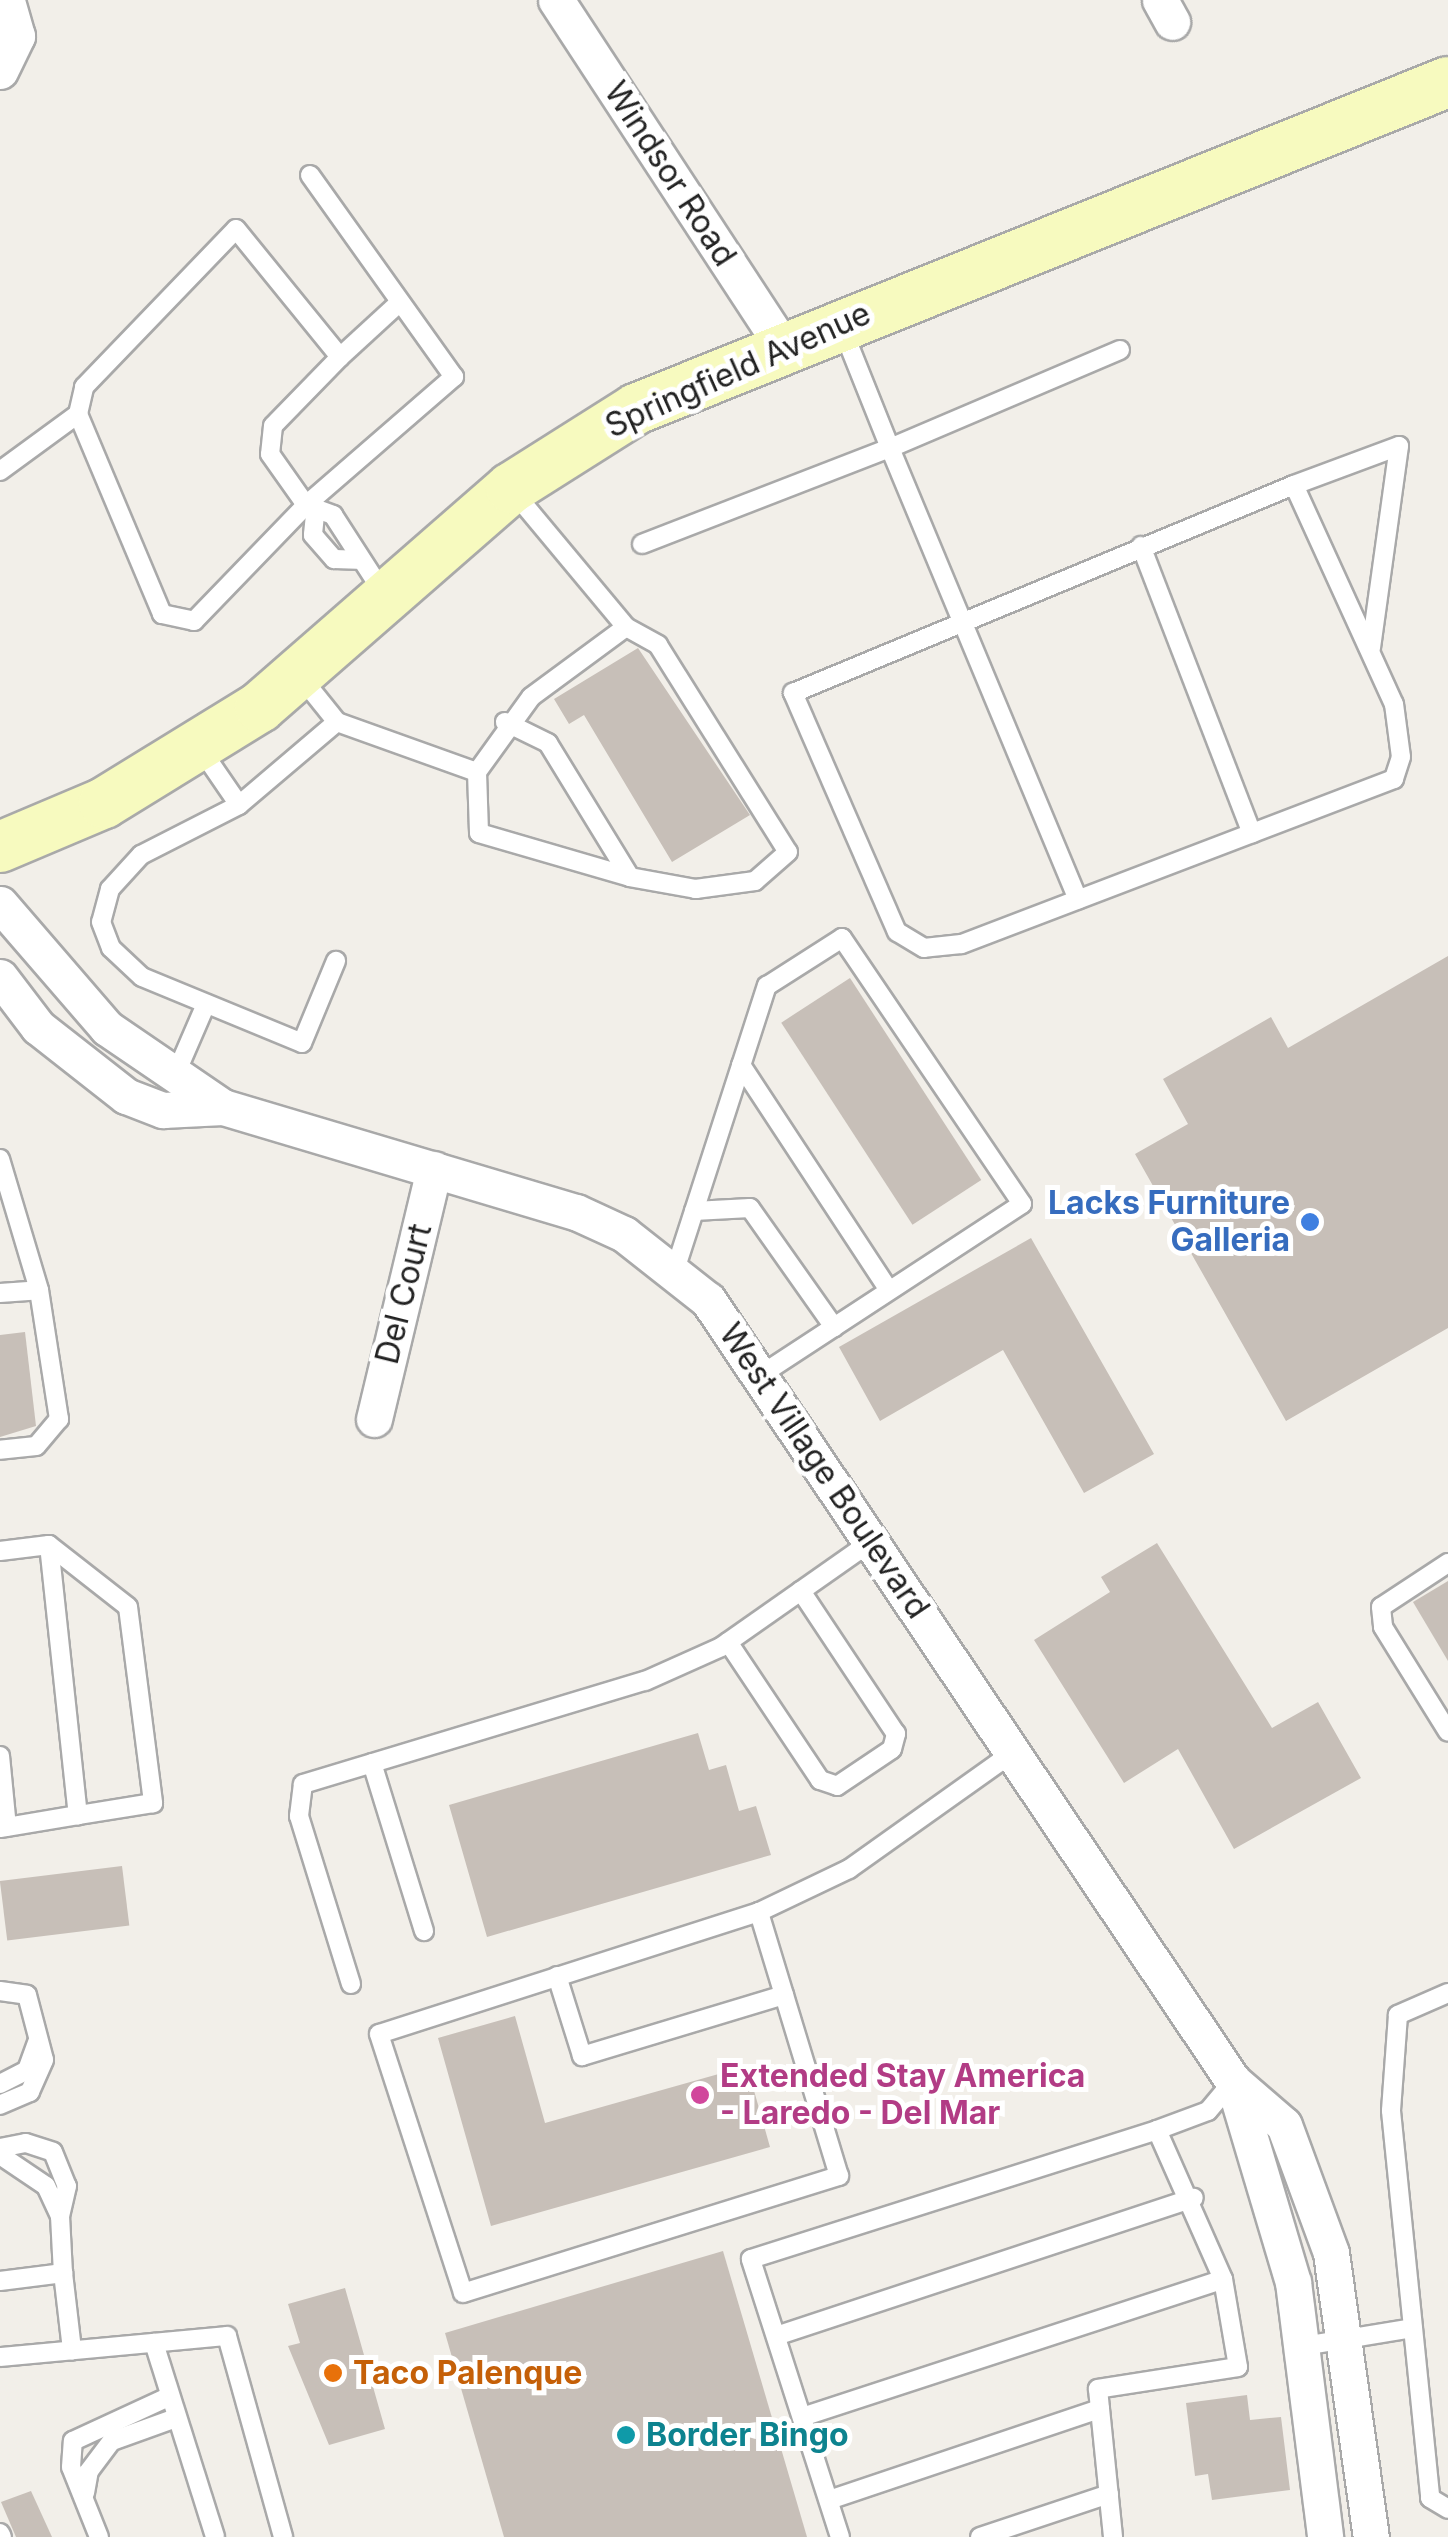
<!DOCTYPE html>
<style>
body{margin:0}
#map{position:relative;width:1448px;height:2537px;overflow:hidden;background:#f2efe9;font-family:Inter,sans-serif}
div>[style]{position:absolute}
.building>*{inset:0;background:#c7bfb8;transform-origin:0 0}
.roads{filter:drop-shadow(2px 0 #a9a9a9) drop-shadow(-2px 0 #a9a9a9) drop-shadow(0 2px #a9a9a9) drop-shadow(0 -2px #a9a9a9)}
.lane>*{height:18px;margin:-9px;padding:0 9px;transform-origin:9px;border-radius:9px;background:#fff}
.street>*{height:35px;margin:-17.5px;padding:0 17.5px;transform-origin:17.5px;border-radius:17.5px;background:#fff}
.secondary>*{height:50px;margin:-25px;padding:0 25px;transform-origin:25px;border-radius:25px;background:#f7fabf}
.dots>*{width:28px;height:28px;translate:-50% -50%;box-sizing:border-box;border:5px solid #fff;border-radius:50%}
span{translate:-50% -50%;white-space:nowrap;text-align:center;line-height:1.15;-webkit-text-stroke:10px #fff;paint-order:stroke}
.street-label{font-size:32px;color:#222}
.shop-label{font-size:32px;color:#366cbe;font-weight:700}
.right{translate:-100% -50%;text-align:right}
.hotel-label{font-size:32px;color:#b23c85;font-weight:700}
.left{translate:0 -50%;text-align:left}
.food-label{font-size:32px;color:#c56008;font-weight:700}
.culture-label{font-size:32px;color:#0d838f;font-weight:700}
</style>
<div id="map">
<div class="building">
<i style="clip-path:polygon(638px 648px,750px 815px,672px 862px,584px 715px,569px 724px,554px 699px)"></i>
<i style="clip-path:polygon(1448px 956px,1448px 1328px,1286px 1421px,1135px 1154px,1188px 1124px,1163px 1079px,1271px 1017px,1288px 1048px)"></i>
<i style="left:850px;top:978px;width:241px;height:82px;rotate:57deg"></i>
<i style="clip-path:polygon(1031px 1238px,1154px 1454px,1084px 1493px,1003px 1350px,880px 1421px,839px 1347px)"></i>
<i style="clip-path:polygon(25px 1332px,36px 1426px,0 1437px,0 1335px)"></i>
<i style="clip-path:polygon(1157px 1543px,1272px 1728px,1318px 1702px,1361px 1778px,1234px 1849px,1178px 1749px,1124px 1783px,1034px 1640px,1110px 1592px,1101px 1577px)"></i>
<i style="clip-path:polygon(1448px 1581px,1448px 1661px,1413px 1602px)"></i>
<i style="clip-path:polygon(698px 1733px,709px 1770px,726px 1765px,739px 1811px,756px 1806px,771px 1855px,487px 1937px,449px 1805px)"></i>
<i style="left:122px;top:1866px;width:60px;height:123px;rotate:83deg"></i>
<i style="clip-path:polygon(515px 2016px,545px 2123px,747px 2066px,770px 2147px,491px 2226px,438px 2038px)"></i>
<i style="clip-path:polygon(723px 2251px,807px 2537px,504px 2537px,445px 2333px)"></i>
<i style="clip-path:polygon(345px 2288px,385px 2429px,329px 2445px,288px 2346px,300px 2343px,288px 2304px)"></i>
<i style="clip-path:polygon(1247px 2395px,1250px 2420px,1281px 2417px,1290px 2490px,1212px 2500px,1208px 2474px,1195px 2476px,1186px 2403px)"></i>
<i style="clip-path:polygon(31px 2491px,52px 2537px,16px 2537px,1px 2502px)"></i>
</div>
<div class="roads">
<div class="lane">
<i style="left:842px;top:328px;width:129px;rotate:68.2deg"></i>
<i style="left:890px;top:448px;width:250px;rotate:-23.1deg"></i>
<i style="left:340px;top:357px;width:81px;rotate:-42.5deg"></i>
<i style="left:78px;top:414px;width:28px;rotate:-77deg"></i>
<i style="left:84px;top:387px;width:219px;rotate:-46.1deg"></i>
<i style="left:236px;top:229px;width:165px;rotate:50.9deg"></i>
<i style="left:340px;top:357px;width:96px;rotate:134.2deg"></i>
<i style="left:273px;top:426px;width:28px;rotate:96deg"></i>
<i style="left:270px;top:454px;width:62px;rotate:54.8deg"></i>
<i style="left:306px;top:505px;width:196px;rotate:-40.9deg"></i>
<i style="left:454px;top:377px;width:248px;rotate:-125.5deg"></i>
<i style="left:0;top:471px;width:97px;rotate:-36.2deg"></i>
<i style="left:78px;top:414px;width:217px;rotate:67.2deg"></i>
<i style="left:162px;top:614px;width:33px;rotate:12deg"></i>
<i style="left:194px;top:621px;width:161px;rotate:-46deg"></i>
<i style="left:306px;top:505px;width:29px;rotate:20deg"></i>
<i style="left:333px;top:515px;width:98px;rotate:57.1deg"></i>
<i style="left:1294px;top:485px;width:241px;rotate:65.5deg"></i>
<i style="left:1394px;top:704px;width:53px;rotate:82.5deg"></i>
<i style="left:1401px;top:757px;width:23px;rotate:108deg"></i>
<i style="left:1394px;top:779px;width:463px;rotate:159.1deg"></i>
<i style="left:961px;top:944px;width:37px;rotate:174deg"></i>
<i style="left:924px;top:948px;width:31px;rotate:-149deg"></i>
<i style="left:897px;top:932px;width:261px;rotate:-113.5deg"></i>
<i style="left:793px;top:693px;width:542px;rotate:-22.55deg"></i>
<i style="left:1294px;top:485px;width:112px;rotate:-20.4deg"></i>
<i style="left:1399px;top:446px;width:204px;rotate:97.9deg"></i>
<i style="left:315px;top:515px;width:20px;rotate:96deg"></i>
<i style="left:313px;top:535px;width:32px;rotate:49deg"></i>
<i style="left:334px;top:559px;width:23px;rotate:2deg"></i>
<i style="left:642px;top:544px;width:266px;rotate:-21.2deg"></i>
<i style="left:890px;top:448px;width:489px;rotate:67.4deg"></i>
<i style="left:1141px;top:546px;width:308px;rotate:68.9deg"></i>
<i style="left:626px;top:627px;width:37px;rotate:29deg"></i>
<i style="left:658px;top:645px;width:244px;rotate:57.9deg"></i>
<i style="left:788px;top:852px;width:44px;rotate:138.7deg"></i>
<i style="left:755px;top:881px;width:60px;rotate:172.3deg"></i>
<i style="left:696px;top:889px;width:67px;rotate:-169.7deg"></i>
<i style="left:300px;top:676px;width:59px;rotate:51.2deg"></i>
<i style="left:200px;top:748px;width:69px;rotate:55.6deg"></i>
<i style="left:239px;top:805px;width:128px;rotate:-40.3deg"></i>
<i style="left:337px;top:722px;width:149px;rotate:19.7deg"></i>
<i style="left:477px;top:772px;width:92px;rotate:-54.2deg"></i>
<i style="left:531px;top:697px;width:118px;rotate:-36.4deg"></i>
<i style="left:626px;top:627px;width:178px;rotate:-129.8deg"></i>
<i style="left:477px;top:772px;width:61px;rotate:88.1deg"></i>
<i style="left:479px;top:833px;width:157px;rotate:16.2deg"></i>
<i style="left:630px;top:877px;width:157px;rotate:-121.5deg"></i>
<i style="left:548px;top:743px;width:48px;rotate:-154deg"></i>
<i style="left:239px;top:805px;width:110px;rotate:153deg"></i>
<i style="left:141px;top:855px;width:46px;rotate:132.4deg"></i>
<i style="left:110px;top:889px;width:34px;rotate:105deg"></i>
<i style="left:101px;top:922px;width:28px;rotate:69deg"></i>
<i style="left:111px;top:948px;width:42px;rotate:43.1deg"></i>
<i style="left:142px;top:977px;width:173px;rotate:22.4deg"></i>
<i style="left:302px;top:1043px;width:89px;rotate:-67.5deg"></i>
<i style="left:741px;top:1065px;width:269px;rotate:56.7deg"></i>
<i style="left:177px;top:1071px;width:73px;rotate:-66.6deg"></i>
<i style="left:0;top:1159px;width:137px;rotate:73.4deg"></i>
<i style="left:39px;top:1290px;width:131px;rotate:81.2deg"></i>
<i style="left:59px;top:1419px;width:35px;rotate:130deg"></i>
<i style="left:36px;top:1446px;width:36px;rotate:174deg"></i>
<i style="left:694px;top:1211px;width:56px;rotate:-3.1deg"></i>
<i style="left:750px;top:1208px;width:146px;rotate:54.8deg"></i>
<i style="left:675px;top:1270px;width:299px;rotate:-72.1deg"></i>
<i style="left:767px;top:986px;width:89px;rotate:-32.6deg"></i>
<i style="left:842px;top:938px;width:321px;rotate:55.9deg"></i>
<i style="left:1022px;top:1204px;width:311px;rotate:146.8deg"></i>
<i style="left:0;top:1293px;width:39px;rotate:-4deg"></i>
<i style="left:49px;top:1545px;width:100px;rotate:38.1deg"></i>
<i style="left:128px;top:1607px;width:198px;rotate:82.7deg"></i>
<i style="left:153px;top:1803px;width:76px;rotate:170.9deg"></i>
<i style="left:0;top:1551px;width:49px;rotate:-7deg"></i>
<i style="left:49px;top:1545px;width:272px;rotate:83.9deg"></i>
<i style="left:78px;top:1815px;width:79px;rotate:170.5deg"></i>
<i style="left:1448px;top:1563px;width:80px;rotate:146.7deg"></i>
<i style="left:1381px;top:1607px;width:20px;rotate:84deg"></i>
<i style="left:1383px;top:1627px;width:123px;rotate:58.2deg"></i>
<i style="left:728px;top:1642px;width:166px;rotate:56.3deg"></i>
<i style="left:820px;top:1780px;width:18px;rotate:19deg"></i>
<i style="left:837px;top:1786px;width:66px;rotate:-33.9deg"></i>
<i style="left:892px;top:1749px;width:16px;rotate:-75deg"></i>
<i style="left:896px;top:1734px;width:172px;rotate:-123.6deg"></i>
<i style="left:0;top:1756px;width:71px;rotate:84.4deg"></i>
<i style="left:372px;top:1763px;width:176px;rotate:72.8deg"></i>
<i style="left:759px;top:1912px;width:399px;rotate:162.2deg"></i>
<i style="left:379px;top:2034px;width:272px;rotate:72deg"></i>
<i style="left:463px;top:2293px;width:394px;rotate:-17.3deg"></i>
<i style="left:839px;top:2176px;width:276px;rotate:-106.9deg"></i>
<i style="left:759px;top:1912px;width:100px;rotate:-25.5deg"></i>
<i style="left:849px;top:1869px;width:200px;rotate:-35.4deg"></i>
<i style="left:557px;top:1976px;width:84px;rotate:72.6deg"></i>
<i style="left:582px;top:2056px;width:211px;rotate:-16.8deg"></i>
<i style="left:351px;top:1984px;width:176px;rotate:-107.2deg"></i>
<i style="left:299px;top:1816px;width:32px;rotate:-83deg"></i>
<i style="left:303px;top:1784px;width:357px;rotate:-16.8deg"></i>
<i style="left:645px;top:1681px;width:83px;rotate:-24.1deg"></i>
<i style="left:721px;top:1647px;width:184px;rotate:-35.1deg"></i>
<i style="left:0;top:1991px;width:27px;rotate:8deg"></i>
<i style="left:27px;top:1995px;width:67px;rotate:75.3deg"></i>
<i style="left:44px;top:2060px;width:35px;rotate:114deg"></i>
<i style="left:30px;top:2092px;width:33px;rotate:157deg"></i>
<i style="left:1448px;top:1993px;width:55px;rotate:156.3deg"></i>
<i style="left:1398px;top:2015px;width:96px;rotate:94.2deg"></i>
<i style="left:1391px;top:2111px;width:389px;rotate:84.2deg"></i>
<i style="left:1430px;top:2498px;width:21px;rotate:31deg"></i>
<i style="left:0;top:2084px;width:30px;rotate:-27deg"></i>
<i style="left:27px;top:2070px;width:29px;rotate:-70deg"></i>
<i style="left:1157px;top:2130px;width:54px;rotate:-20.4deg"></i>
<i style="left:1208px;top:2111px;width:39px;rotate:-50deg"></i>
<i style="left:0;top:2148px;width:26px;rotate:-11deg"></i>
<i style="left:26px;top:2143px;width:28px;rotate:18deg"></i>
<i style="left:53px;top:2152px;width:37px;rotate:68deg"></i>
<i style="left:67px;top:2186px;width:31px;rotate:103deg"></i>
<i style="left:0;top:2155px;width:55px;rotate:34deg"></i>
<i style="left:46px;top:2186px;width:33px;rotate:65deg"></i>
<i style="left:60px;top:2216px;width:57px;rotate:87deg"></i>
<i style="left:0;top:2281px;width:64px;rotate:-7.2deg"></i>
<i style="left:63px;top:2273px;width:78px;rotate:83.3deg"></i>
<i style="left:776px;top:2336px;width:440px;rotate:-18.3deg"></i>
<i style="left:154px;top:2343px;width:203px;rotate:72.5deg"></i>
<i style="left:1304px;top:2346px;width:110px;rotate:-9.4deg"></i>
<i style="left:0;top:2357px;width:228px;rotate:-5.3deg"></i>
<i style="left:227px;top:2336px;width:209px;rotate:74.4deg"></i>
<i style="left:802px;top:2417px;width:443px;rotate:-18.1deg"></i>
<i style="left:85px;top:2493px;width:22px;rotate:-80deg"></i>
<i style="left:89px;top:2471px;width:38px;rotate:-53deg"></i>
<i style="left:112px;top:2441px;width:65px;rotate:-19.8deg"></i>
<i style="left:829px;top:2500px;width:286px;rotate:-18.6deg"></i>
<i style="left:0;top:2533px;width:4px;rotate:63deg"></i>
<i style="left:99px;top:2537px;width:75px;rotate:-111.8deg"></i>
<i style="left:71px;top:2467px;width:26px;rotate:-86deg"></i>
<i style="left:73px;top:2441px;width:102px;rotate:-24.8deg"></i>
<i style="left:840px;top:2537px;width:292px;rotate:-107.8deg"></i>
<i style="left:751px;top:2259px;width:426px;rotate:-17.6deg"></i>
<i style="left:1157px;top:2130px;width:163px;rotate:66.1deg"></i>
<i style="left:1223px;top:2279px;width:89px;rotate:80.3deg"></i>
<i style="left:1238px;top:2367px;width:142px;rotate:171.1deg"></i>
<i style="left:1098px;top:2389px;width:149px;rotate:84.2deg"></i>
<i style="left:980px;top:2537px;width:136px;rotate:-18.4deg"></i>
</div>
<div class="street">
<i style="left:556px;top:0;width:415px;rotate:56.8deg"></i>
<i style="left:1160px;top:0;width:25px;rotate:61deg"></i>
<i style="left:0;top:71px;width:39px;rotate:-64deg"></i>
<i style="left:17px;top:36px;width:37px;rotate:-106deg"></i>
<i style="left:0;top:904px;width:164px;rotate:49.2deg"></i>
<i style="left:107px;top:1028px;width:140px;rotate:34.3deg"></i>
<i style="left:0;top:977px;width:63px;rotate:52.8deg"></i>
<i style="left:38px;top:1027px;width:112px;rotate:38.1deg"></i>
<i style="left:126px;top:1096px;width:40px;rotate:21deg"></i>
<i style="left:163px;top:1110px;width:60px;rotate:-2.9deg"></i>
<i style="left:223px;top:1107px;width:368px;rotate:16.6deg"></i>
<i style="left:576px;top:1212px;width:53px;rotate:24.6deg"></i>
<i style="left:624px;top:1234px;width:107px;rotate:38.2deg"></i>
<i style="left:708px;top:1300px;width:941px;rotate:56.09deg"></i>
<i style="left:1233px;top:2081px;width:67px;rotate:40.8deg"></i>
<i style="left:1284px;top:2125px;width:136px;rotate:69.8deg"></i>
<i style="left:1331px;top:2253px;width:287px;rotate:82deg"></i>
<i style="left:374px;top:1419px;width:257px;rotate:-76.5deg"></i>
<i style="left:1233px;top:2081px;width:210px;rotate:73.4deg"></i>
<i style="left:1293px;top:2282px;width:257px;rotate:82.8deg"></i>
</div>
<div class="secondary">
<i style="left:0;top:847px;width:113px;rotate:-22.9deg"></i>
<i style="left:104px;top:803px;width:183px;rotate:-31.6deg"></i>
<i style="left:260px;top:707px;width:333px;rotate:-41.1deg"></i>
<i style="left:511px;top:488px;width:148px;rotate:-32.3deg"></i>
<i style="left:636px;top:409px;width:875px;rotate:-21.94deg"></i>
</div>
</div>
<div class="dots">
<i style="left:1310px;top:1222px;background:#3f7fe0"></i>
<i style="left:700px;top:2095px;background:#d1479c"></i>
<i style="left:333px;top:2373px;background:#e8710a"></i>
<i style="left:626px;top:2435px;background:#0f9aa8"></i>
</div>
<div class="street-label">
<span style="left:670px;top:174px;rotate:57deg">Windsor Road</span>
<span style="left:738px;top:370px;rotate:-24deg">Springfield Avenue</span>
<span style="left:404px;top:1294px;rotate:-76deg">Del Court</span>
<span style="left:824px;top:1471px;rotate:56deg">West Village Boulevard</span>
</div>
<div class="shop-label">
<span class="right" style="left:1290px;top:1222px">Lacks Furniture<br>Galleria</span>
</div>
<div class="hotel-label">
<span class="left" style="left:720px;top:2095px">Extended Stay America<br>- Laredo - Del Mar</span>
</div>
<div class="food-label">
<span class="left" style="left:353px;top:2373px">Taco Palenque</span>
</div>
<div class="culture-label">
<span class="left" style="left:646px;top:2435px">Border Bingo</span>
</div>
</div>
